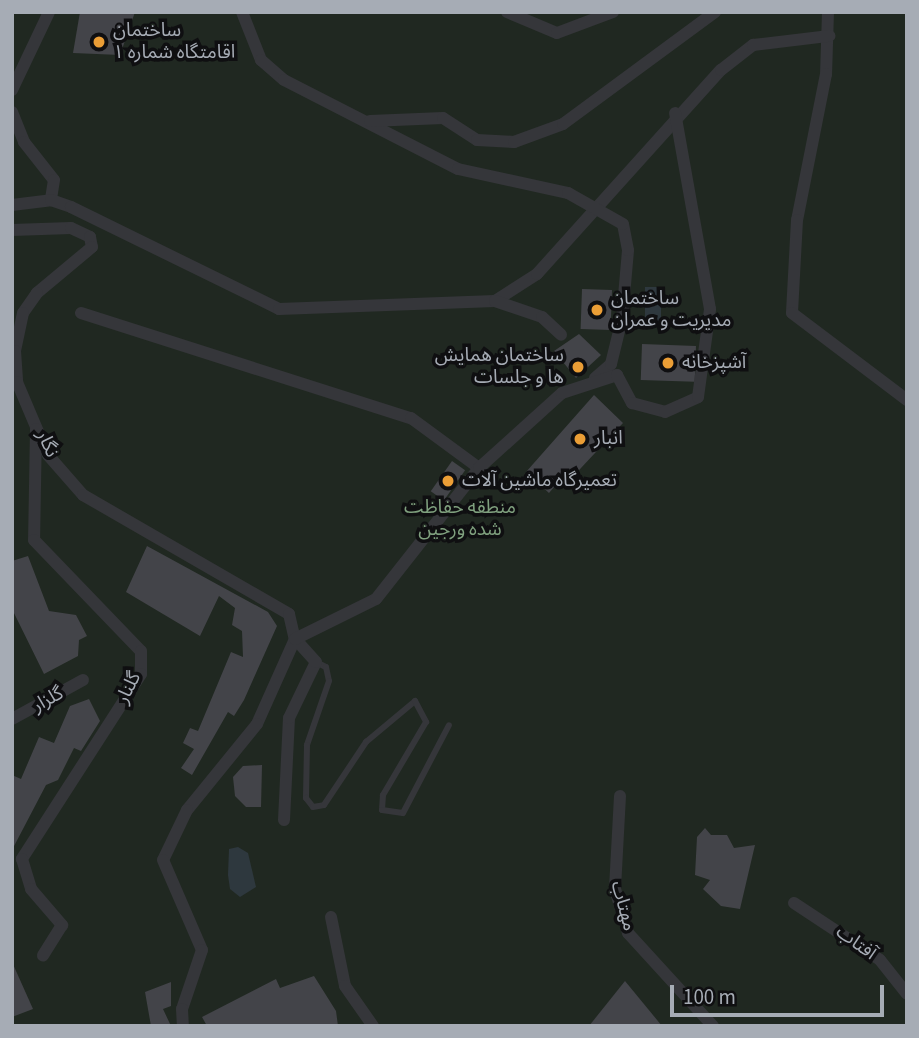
<!DOCTYPE html>
<meta charset="utf-8">
<style>
body{margin:0}
#map{position:relative;width:919px;height:1038px;overflow:hidden;background:#141416;font-family:"Source Sans 3","Noto Sans Arabic",sans-serif}
div>[style]{position:absolute}
.green>*{inset:0;background:#202821;transform-origin:0 0}
.water>*{inset:0;background:#2e383e;transform-origin:0 0}
.building>*{inset:0;background:#434449;transform-origin:0 0}
.lane>*{height:6px;margin:-3px;padding:0 3px;transform-origin:3px;border-radius:3px;background:#35363a}
.street>*{height:12px;margin:-6px;padding:0 6px;transform-origin:6px;border-radius:6px;background:#35363a}
.street-bridge>*{height:12px;margin:-6px;padding:0 6px;transform-origin:6px;border-radius:6px;background:#35363a}
.dots>*{width:19px;height:19px;translate:-50% -50%;box-sizing:border-box;border:4px solid #0f0f11;border-radius:50%}
span{translate:-50% -50%;white-space:nowrap;text-align:center;line-height:1.15;-webkit-text-stroke:7px #0f0f11;paint-order:stroke}
.poi-label{font-size:19px;color:#a6acb5}
.left{translate:0 -50%;text-align:left}
.right{translate:-100% -50%;text-align:right}
.street-label{font-size:19px;color:#a6acb5}
.park-label{font-size:19px;color:#7fa07e}
.frame{position:absolute;inset:0;border:14px solid #a6acb5;pointer-events:none}
.scale{position:absolute;left:670px;top:985px;width:214px;height:32px;box-sizing:border-box;border:4px solid #a6acb5;border-top:0;padding-left:9px;font-size:21px;line-height:24px;white-space:nowrap;color:#a6acb5;-webkit-text-stroke:5px #0f0f11;paint-order:stroke}
</style>
<div id="map">
<div class="green">
<i style="left:12px;top:12px;width:895px;height:1014px"></i>
</div>
<div class="water">
<i style="left:645px;top:287px;width:16px;height:40px"></i>
<i style="clip-path:polygon(238px 847px,248px 853px,256px 887px,240px 897px,230px 889px,228px 875px,229px 849px)"></i>
</div>
<div class="building">
<i style="clip-path:polygon(80px 12px,135px 12px,120px 55px,73px 53px)"></i>
<i style="left:582px;top:289px;width:30px;height:40px;rotate:2deg"></i>
<i style="clip-path:polygon(579px 334px,601px 355px,576px 378px,554px 351px)"></i>
<i style="left:642px;top:344px;width:54px;height:36px;rotate:2deg"></i>
<i style="clip-path:polygon(594px 395px,623px 423px,567px 483px,562px 478px,549px 493px,526px 472px)"></i>
<i style="left:452px;top:461px;width:16px;height:37px;rotate:35deg"></i>
<i style="clip-path:polygon(147px 546px,268px 612px,277px 626px,244px 700px,234px 716px,228px 712px,192px 775px,181px 768px,194px 749px,183px 743px,190px 728px,198px 731px,231px 652px,243px 657px,242px 631px,232px 625px,235px 608px,219px 596px,200px 636px,126px 592px)"></i>
<i style="clip-path:polygon(28px 556px,49px 611px,76px 615px,87px 636px,79px 640px,78px 656px,44px 674px,12px 609px,12px 561px)"></i>
<i style="clip-path:polygon(89px 699px,100px 721px,81px 751px,74px 748px,58px 780px,46px 785px,12px 850px,12px 775px,21px 779px,39px 737px,54px 743px,70px 706px)"></i>
<i style="clip-path:polygon(262px 765px,261px 807px,246px 807px,235px 796px,233px 777px,243px 766px)"></i>
<i style="clip-path:polygon(705px 828px,711px 835px,727px 835px,734px 848px,755px 845px,740px 909px,721px 906px,703px 889px,710px 880px,695px 875px,697px 837px)"></i>
<i style="clip-path:polygon(12px 962px,33px 1009px,12px 1017px)"></i>
<i style="clip-path:polygon(314px 976px,336px 1011px,338px 1026px,207px 1026px,202px 1017px,276px 979px,280px 988px)"></i>
<i style="clip-path:polygon(625px 981px,662px 1026px,589px 1026px)"></i>
<i style="clip-path:polygon(171px 982px,171px 1006px,163px 1009px,171px 1026px,151px 1026px,145px 992px)"></i>
</div>
<div class="lane">
<i style="left:316px;top:662px;width:11px;rotate:27deg"></i>
<i style="left:326px;top:667px;width:14px;rotate:78deg"></i>
<i style="left:329px;top:681px;width:68px;rotate:109deg"></i>
<i style="left:307px;top:745px;width:53px;rotate:91.1deg"></i>
<i style="left:306px;top:798px;width:11px;rotate:52deg"></i>
<i style="left:313px;top:807px;width:11px;rotate:-10deg"></i>
<i style="left:324px;top:805px;width:76px;rotate:-56.3deg"></i>
<i style="left:366px;top:742px;width:64px;rotate:-39.9deg"></i>
<i style="left:415px;top:701px;width:24px;rotate:62deg"></i>
<i style="left:426px;top:722px;width:85px;rotate:120.5deg"></i>
<i style="left:383px;top:795px;width:15px;rotate:94deg"></i>
<i style="left:382px;top:810px;width:21px;rotate:8deg"></i>
<i style="left:403px;top:813px;width:99px;rotate:-62.4deg"></i>
</div>
<div class="street">
<i style="left:242px;top:12px;width:52px;rotate:68.4deg"></i>
<i style="left:261px;top:60px;width:30px;rotate:41deg"></i>
<i style="left:284px;top:80px;width:195px;rotate:27.1deg"></i>
<i style="left:458px;top:169px;width:113px;rotate:12.3deg"></i>
<i style="left:507px;top:12px;width:54px;rotate:22.8deg"></i>
<i style="left:557px;top:33px;width:60px;rotate:-20.6deg"></i>
<i style="left:828px;top:12px;width:62px;rotate:91.8deg"></i>
<i style="left:826px;top:74px;width:149px;rotate:101.2deg"></i>
<i style="left:797px;top:220px;width:93px;rotate:93.1deg"></i>
<i style="left:792px;top:313px;width:144px;rotate:37.1deg"></i>
<i style="left:12px;top:90px;width:86px;rotate:-64.6deg"></i>
<i style="left:12px;top:112px;width:32px;rotate:68deg"></i>
<i style="left:24px;top:142px;width:48px;rotate:51.7deg"></i>
<i style="left:54px;top:180px;width:20px;rotate:99deg"></i>
<i style="left:370px;top:121px;width:73px;rotate:-2.4deg"></i>
<i style="left:443px;top:118px;width:40px;rotate:32.9deg"></i>
<i style="left:477px;top:140px;width:37px;rotate:3deg"></i>
<i style="left:514px;top:142px;width:52px;rotate:-20.2deg"></i>
<i style="left:563px;top:124px;width:189px;rotate:-36.4deg"></i>
<i style="left:12px;top:205px;width:39px;rotate:-7deg"></i>
<i style="left:51px;top:200px;width:21px;rotate:19deg"></i>
<i style="left:71px;top:207px;width:232px;rotate:26.1deg"></i>
<i style="left:279px;top:309px;width:216px;rotate:-2.1deg"></i>
<i style="left:495px;top:301px;width:50px;rotate:-32.7deg"></i>
<i style="left:537px;top:274px;width:275px;rotate:-48deg"></i>
<i style="left:721px;top:70px;width:41px;rotate:-38deg"></i>
<i style="left:753px;top:45px;width:77px;rotate:-6.8deg"></i>
<i style="left:12px;top:230px;width:59px;rotate:-1.9deg"></i>
<i style="left:71px;top:228px;width:21px;rotate:25deg"></i>
<i style="left:90px;top:237px;width:10px;rotate:79deg"></i>
<i style="left:92px;top:247px;width:72px;rotate:140.1deg"></i>
<i style="left:37px;top:293px;width:24px;rotate:125deg"></i>
<i style="left:23px;top:313px;width:39px;rotate:102deg"></i>
<i style="left:15px;top:351px;width:31px;rotate:86deg"></i>
<i style="left:17px;top:382px;width:79px;rotate:67deg"></i>
<i style="left:48px;top:455px;width:53px;rotate:48.8deg"></i>
<i style="left:83px;top:495px;width:238px;rotate:30deg"></i>
<i style="left:289px;top:614px;width:26px;rotate:77deg"></i>
<i style="left:295px;top:639px;width:93px;rotate:114.1deg"></i>
<i style="left:257px;top:724px;width:111px;rotate:129.1deg"></i>
<i style="left:187px;top:810px;width:55px;rotate:115.6deg"></i>
<i style="left:163px;top:860px;width:98px;rotate:66.6deg"></i>
<i style="left:202px;top:950px;width:62px;rotate:108.7deg"></i>
<i style="left:182px;top:1009px;width:17px;rotate:87deg"></i>
<i style="left:495px;top:301px;width:50px;rotate:18.8deg"></i>
<i style="left:542px;top:317px;width:26px;rotate:43deg"></i>
<i style="left:81px;top:313px;width:346px;rotate:17.7deg"></i>
<i style="left:411px;top:418px;width:84px;rotate:36.3deg"></i>
<i style="left:595px;top:378px;width:21px;rotate:-41deg"></i>
<i style="left:611px;top:364px;width:46px;rotate:-76.3deg"></i>
<i style="left:622px;top:319px;width:69px;rotate:-85deg"></i>
<i style="left:628px;top:250px;width:26px;rotate:-101deg"></i>
<i style="left:36px;top:429px;width:111px;rotate:91deg"></i>
<i style="left:34px;top:540px;width:154px;rotate:46.1deg"></i>
<i style="left:141px;top:651px;width:23px;rotate:90deg"></i>
<i style="left:141px;top:674px;width:220px;rotate:122.8deg"></i>
<i style="left:22px;top:859px;width:31px;rotate:73deg"></i>
<i style="left:31px;top:889px;width:48px;rotate:49.3deg"></i>
<i style="left:62px;top:925px;width:36px;rotate:122deg"></i>
<i style="left:12px;top:719px;width:81px;rotate:-28.8deg"></i>
<i style="left:620px;top:796px;width:93px;rotate:93.1deg"></i>
<i style="left:615px;top:889px;width:46px;rotate:73.5deg"></i>
<i style="left:628px;top:933px;width:126px;rotate:47.6deg"></i>
<i style="left:284px;top:820px;width:102px;rotate:-87.2deg"></i>
<i style="left:289px;top:718px;width:62px;rotate:-64.3deg"></i>
<i style="left:316px;top:662px;width:31px;rotate:-132deg"></i>
<i style="left:295px;top:639px;width:90px;rotate:-26.3deg"></i>
<i style="left:376px;top:599px;width:167px;rotate:-51.8deg"></i>
<i style="left:479px;top:468px;width:112px;rotate:-42.1deg"></i>
<i style="left:562px;top:393px;width:58px;rotate:-18.1deg"></i>
<i style="left:617px;top:375px;width:32px;rotate:62deg"></i>
<i style="left:632px;top:403px;width:34px;rotate:15deg"></i>
<i style="left:665px;top:412px;width:36px;rotate:-24deg"></i>
<i style="left:698px;top:397px;width:89px;rotate:-82.2deg"></i>
<i style="left:710px;top:309px;width:199px;rotate:-100.1deg"></i>
<i style="left:794px;top:903px;width:103px;rotate:33.5deg"></i>
<i style="left:880px;top:960px;width:43px;rotate:51.5deg"></i>
<i style="left:331px;top:917px;width:70px;rotate:78.5deg"></i>
<i style="left:345px;top:986px;width:49px;rotate:55deg"></i>
</div>
<div class="street-bridge">
<i style="left:568px;top:193px;width:63px;rotate:29.4deg"></i>
</div>
<div class="dots">
<i style="left:99px;top:42px;background:#eb9e36"></i>
<i style="left:597px;top:310px;background:#eb9e36"></i>
<i style="left:668px;top:363px;background:#eb9e36"></i>
<i style="left:578px;top:367px;background:#eb9e36"></i>
<i style="left:580px;top:439px;background:#eb9e36"></i>
<i style="left:448px;top:481px;background:#eb9e36"></i>
</div>
<div class="poi-label">
<span class="left" style="left:113px;top:42px">ساختمان<br>اقامتگاه شماره ۱</span>
<span class="left" style="left:611px;top:310px">ساختمان<br>مدیریت و عمران</span>
<span class="right" style="left:564px;top:367px">ساختمان همایش<br>ها و جلسات</span>
<span class="left" style="left:682px;top:363px">آشپزخانه</span>
<span class="left" style="left:594px;top:439px">انبار</span>
<span class="left" style="left:462px;top:481px">تعمیرگاه ماشین آلات</span>
</div>
<div class="street-label">
<span style="left:47px;top:444px;rotate:66deg">نگار</span>
<span style="left:129px;top:688px;rotate:-63deg">گلنار</span>
<span style="left:48px;top:700px;rotate:-29deg">گلزار</span>
<span style="left:623px;top:906px;rotate:75deg">مهتاب</span>
<span style="left:856px;top:943px;rotate:36deg">آفتاب</span>
</div>
<div class="park-label">
<span style="left:460px;top:519px">منطقه حفاظت<br>شده ورجین</span>
</div>
<div class="frame"></div>
<div class="scale">100 m</div>
</div>
